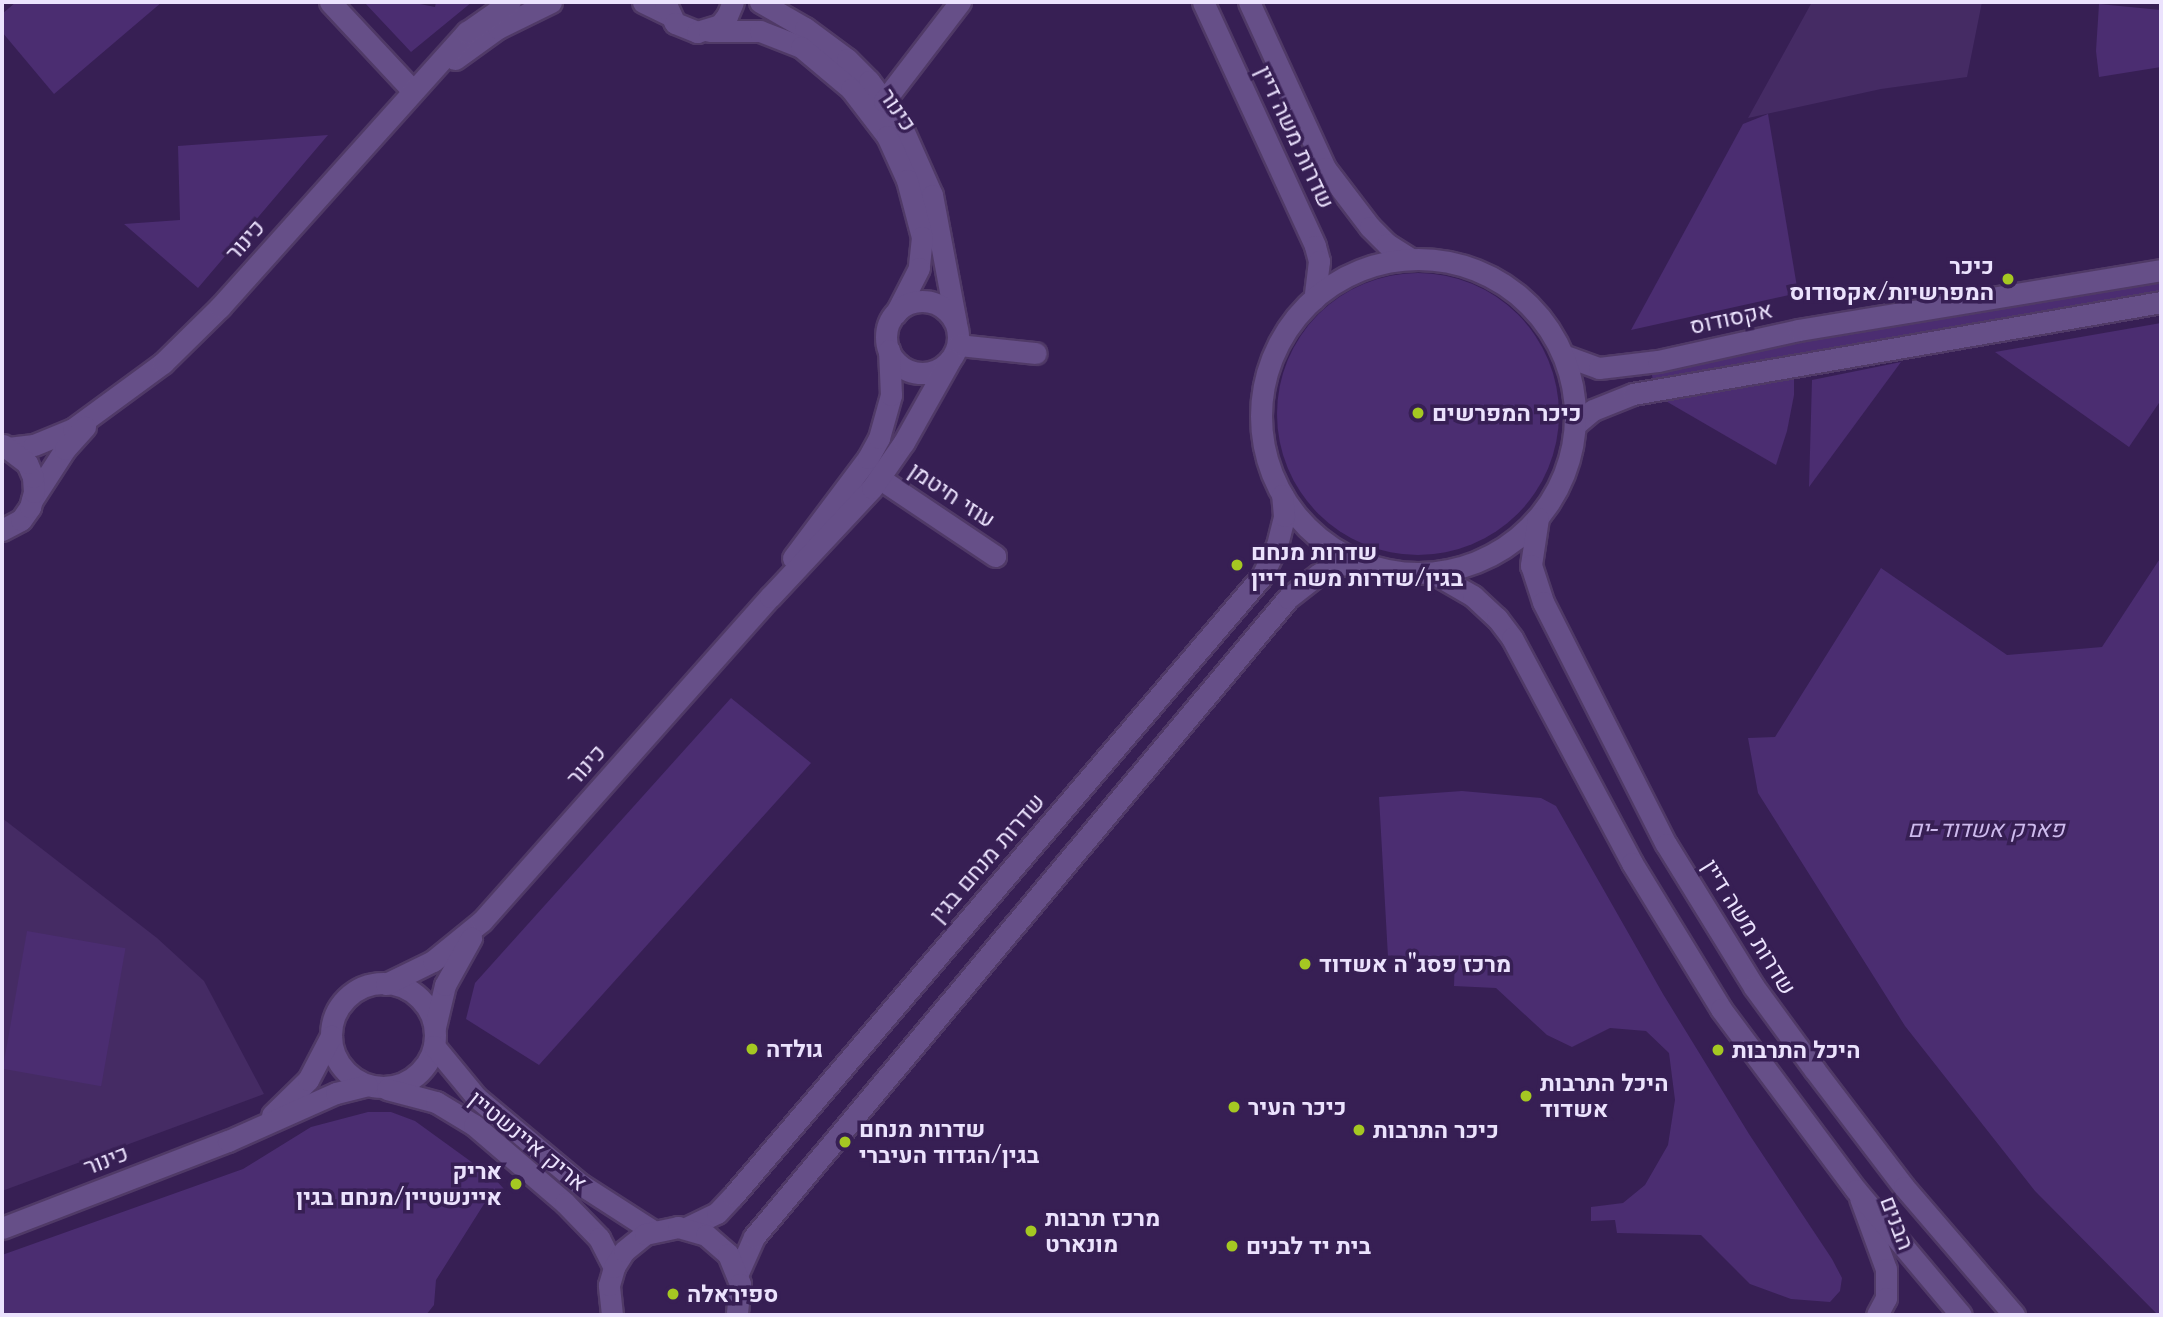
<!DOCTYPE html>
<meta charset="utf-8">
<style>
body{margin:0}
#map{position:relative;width:2163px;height:1317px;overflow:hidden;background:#371f54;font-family:"Libre Baskerville",Heebo,serif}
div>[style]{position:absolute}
.built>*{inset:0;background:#452b64}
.green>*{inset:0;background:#4b2d71;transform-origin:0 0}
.round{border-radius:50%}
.roads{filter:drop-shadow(2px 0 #503a67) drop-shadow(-2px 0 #503a67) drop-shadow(0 2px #503a67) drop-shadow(0 -2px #503a67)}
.minor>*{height:21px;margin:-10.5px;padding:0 10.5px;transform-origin:10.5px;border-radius:10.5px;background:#664f88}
.minor>.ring{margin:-10.5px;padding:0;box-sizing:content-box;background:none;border:21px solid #664f88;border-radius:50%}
.tertiary>*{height:21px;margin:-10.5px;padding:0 10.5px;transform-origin:10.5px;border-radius:10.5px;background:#664f88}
.secondary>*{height:21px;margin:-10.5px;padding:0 10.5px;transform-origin:10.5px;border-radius:10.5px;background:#664f88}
.secondary>.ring{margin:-10.5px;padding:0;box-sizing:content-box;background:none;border:21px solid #664f88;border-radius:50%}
.dots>*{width:19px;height:19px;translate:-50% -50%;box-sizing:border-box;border:4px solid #371f54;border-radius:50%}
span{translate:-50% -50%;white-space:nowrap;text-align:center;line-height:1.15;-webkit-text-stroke:7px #371f54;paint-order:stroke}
.street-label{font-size:23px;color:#ebe2fd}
.poi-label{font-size:23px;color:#ebe2fd;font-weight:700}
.right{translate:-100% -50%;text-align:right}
.left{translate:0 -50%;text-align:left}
.park-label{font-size:23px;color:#cdbaed;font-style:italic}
.frame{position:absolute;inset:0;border:4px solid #ebe2fd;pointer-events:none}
</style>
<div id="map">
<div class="built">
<i style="clip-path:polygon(1812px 2px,1982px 2px,1967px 77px,1881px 89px,1748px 118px)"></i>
<i style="clip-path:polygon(2px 818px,157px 938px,204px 981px,264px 1094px,2px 1191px)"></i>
</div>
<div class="green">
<i style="clip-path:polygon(16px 2px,162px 2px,54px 94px,2px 32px,2px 14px)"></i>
<i style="clip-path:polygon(364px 2px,410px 2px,435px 7px,436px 2px,472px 2px,411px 52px)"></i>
<i style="clip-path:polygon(2099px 4px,2161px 10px,2161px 67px,2099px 77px,2096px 51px)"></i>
<i style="clip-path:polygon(1768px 114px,1798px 293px,1631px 330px,1743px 124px)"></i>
<i style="clip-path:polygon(328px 135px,198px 288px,124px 224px,180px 220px,178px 146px)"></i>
<i style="clip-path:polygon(2161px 272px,2161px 296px,1653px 380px,1651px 371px,1775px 340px)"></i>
<i class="round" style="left:1277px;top:273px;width:282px;height:282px"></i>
<i style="clip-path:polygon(2161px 323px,2161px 400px,2129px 447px,1995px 352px)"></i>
<i style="clip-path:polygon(1901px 362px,1809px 487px,1812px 380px)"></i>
<i style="clip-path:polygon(1794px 379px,1794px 395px,1787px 431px,1776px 465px,1664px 400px)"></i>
<i style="clip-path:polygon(2161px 557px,2161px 1315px,2158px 1315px,2035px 1191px,1905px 1026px,1758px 793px,1748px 738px,1775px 737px,1881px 568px,2007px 655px,2102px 647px)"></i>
<i style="clip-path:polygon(731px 698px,811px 763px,539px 1065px,466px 1019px,475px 983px)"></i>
<i style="clip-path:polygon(1462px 791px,1541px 798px,1556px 806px,1663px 994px,1749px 1134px,1832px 1259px,1842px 1278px,1840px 1291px,1830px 1302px,1791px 1299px,1750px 1284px,1701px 1235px,1617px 1233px,1615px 1220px,1591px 1221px,1591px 1207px,1623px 1203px,1645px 1185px,1668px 1145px,1675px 1100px,1669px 1053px,1646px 1031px,1610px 1028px,1572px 1047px,1547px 1035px,1496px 988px,1454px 986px,1455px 956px,1388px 957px,1379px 797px)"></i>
<i style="left:27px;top:931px;width:100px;height:140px;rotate:10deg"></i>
<i style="clip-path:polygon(368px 1112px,391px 1112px,415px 1121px,495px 1179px,504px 1189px,484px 1204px,436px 1280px,434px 1305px,426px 1315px,2px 1315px,2px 1255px,243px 1169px,311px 1127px)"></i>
</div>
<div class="roads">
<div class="minor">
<i style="left:330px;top:2px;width:120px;rotate:47deg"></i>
<i style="left:643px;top:2px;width:28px;rotate:26deg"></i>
<i style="left:665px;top:2px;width:23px;rotate:65deg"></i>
<i style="left:675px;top:23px;width:24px;rotate:22deg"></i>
<i style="left:697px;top:32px;width:24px;rotate:-17deg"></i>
<i style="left:720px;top:25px;width:11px;rotate:-52deg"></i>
<i style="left:727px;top:16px;width:15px;rotate:-67deg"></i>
<i style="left:760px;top:2px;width:52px;rotate:30deg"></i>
<i style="left:805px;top:28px;width:52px;rotate:36.4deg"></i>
<i style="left:847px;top:59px;width:31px;rotate:45deg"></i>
<i style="left:869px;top:81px;width:52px;rotate:53.6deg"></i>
<i style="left:900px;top:123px;width:79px;rotate:66deg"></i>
<i style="left:932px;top:195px;width:130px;rotate:79.4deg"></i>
<i style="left:709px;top:31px;width:51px"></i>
<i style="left:760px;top:31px;width:44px;rotate:21.3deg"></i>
<i style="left:801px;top:47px;width:65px;rotate:40deg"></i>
<i style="left:851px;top:89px;width:59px;rotate:52.5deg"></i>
<i style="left:887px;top:136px;width:48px;rotate:65.6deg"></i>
<i style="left:907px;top:180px;width:59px;rotate:75.3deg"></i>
<i style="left:922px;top:237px;width:31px;rotate:96deg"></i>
<i style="left:919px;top:268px;width:51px;rotate:117.1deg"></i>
<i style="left:455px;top:59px;width:53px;rotate:-35.8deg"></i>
<i style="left:498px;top:28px;width:59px;rotate:-26.1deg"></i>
<i style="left:884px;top:101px;width:125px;rotate:-52.5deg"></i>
<i class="ring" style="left:886px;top:301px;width:51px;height:51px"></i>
<i style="left:958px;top:345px;width:78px;rotate:5.9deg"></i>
<i style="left:8px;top:448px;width:26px;rotate:-7deg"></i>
<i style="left:34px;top:445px;width:42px;rotate:-22.3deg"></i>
<i style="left:73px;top:429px;width:112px;rotate:-36.3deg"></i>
<i style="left:163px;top:363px;width:80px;rotate:-44.5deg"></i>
<i style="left:220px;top:307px;width:370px;rotate:-48.1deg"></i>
<i style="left:467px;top:32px;width:52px;rotate:-34.9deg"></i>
<i style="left:879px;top:478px;width:140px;rotate:33.9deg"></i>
<i style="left:32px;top:500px;width:61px;rotate:-57.1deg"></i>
<i style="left:65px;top:449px;width:30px;rotate:-48deg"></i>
<i style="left:2px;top:530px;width:21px;rotate:-28deg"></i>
<i style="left:21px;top:520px;width:16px;rotate:-55deg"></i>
<i style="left:30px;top:507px;width:16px;rotate:-75deg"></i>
<i style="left:34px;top:492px;width:15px;rotate:-94deg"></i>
<i style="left:33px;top:477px;width:15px;rotate:-113deg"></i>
<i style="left:27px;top:463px;width:30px;rotate:-143deg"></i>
<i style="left:793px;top:558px;width:125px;rotate:-53.1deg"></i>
<i style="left:868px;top:458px;width:23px;rotate:-61deg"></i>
<i style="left:879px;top:438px;width:45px;rotate:-74.4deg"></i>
<i style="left:891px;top:395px;width:45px;rotate:-92.5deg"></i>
<i class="ring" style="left:331px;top:983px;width:83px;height:83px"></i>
<i style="left:386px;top:984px;width:52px;rotate:-26.1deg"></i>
<i style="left:433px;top:961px;width:63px;rotate:-39.2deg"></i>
<i style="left:482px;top:921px;width:433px;rotate:-48.4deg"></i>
<i style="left:770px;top:597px;width:149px;rotate:-46.9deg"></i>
<i style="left:872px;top:488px;width:56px;rotate:-55.2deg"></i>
<i style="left:904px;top:442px;width:94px;rotate:-60.7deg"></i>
<i style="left:435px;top:1027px;width:43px;rotate:-76.6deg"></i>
<i style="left:445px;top:985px;width:54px;rotate:-61deg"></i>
<i style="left:434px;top:1046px;width:66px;rotate:50.5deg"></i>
<i style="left:476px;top:1097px;width:136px;rotate:39.9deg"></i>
<i style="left:580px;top:1184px;width:87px;rotate:32.8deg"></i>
<i style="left:387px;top:1089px;width:51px;rotate:14.9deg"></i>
<i style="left:436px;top:1102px;width:44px;rotate:31.2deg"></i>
<i style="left:474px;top:1125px;width:120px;rotate:40.6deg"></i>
<i style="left:565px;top:1203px;width:49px;rotate:45.8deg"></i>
<i style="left:599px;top:1238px;width:33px;rotate:63deg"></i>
<i style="left:272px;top:1115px;width:50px;rotate:-44.2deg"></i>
<i style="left:308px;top:1080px;width:50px;rotate:-62.4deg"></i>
<i style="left:1860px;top:1198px;width:76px;rotate:69.9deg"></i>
<i style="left:1886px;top:1269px;width:29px;rotate:90deg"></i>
<i style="left:1886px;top:1298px;width:19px;rotate:118deg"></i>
<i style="left:2px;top:1228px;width:242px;rotate:-21.1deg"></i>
<i style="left:228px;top:1141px;width:118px;rotate:-24deg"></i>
<i style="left:336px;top:1093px;width:32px;rotate:-14deg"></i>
</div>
<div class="tertiary">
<i style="left:1563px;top:355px;width:38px;rotate:20deg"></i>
<i style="left:1599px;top:368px;width:59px;rotate:-6.8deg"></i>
<i style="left:1658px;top:361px;width:144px;rotate:-12.4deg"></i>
<i style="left:1799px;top:330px;width:367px;rotate:-9.4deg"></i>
<i style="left:1575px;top:425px;width:23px;rotate:-40deg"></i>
<i style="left:1593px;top:410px;width:43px;rotate:-21.8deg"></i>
<i style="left:1633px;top:394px;width:536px;rotate:-9.88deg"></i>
</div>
<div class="secondary">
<i style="left:1203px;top:2px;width:268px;rotate:65.3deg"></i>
<i style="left:1315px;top:246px;width:16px;rotate:75deg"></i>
<i style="left:1319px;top:261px;width:38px;rotate:97deg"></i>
<i style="left:1249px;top:2px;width:183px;rotate:65.4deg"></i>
<i style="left:1325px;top:168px;width:74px;rotate:52.7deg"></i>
<i style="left:1370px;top:227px;width:24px;rotate:45deg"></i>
<i style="left:1387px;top:244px;width:28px;rotate:32deg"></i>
<i class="ring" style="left:1261px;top:259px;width:293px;height:293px"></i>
<i style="left:1538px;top:518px;width:48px;rotate:98.5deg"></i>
<i style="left:1531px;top:565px;width:39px;rotate:72deg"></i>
<i style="left:1543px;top:602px;width:271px;rotate:63.1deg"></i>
<i style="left:1666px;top:844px;width:168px;rotate:58.4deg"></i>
<i style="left:1754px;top:987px;width:102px;rotate:53.8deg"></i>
<i style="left:1814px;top:1069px;width:148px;rotate:52.7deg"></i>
<i style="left:1904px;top:1187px;width:169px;rotate:49.3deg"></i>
<i style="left:1433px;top:573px;width:46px;rotate:29.9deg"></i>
<i style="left:1473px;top:596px;width:33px;rotate:43deg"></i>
<i style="left:1497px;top:618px;width:25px;rotate:53deg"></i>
<i style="left:1512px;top:638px;width:255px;rotate:61.9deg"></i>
<i style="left:1632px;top:863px;width:171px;rotate:58.6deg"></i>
<i style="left:1721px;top:1009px;width:226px;rotate:53.3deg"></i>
<i style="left:1856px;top:1190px;width:163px;rotate:50deg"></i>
<i style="left:686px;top:1228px;width:34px;rotate:-26deg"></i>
<i style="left:717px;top:1213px;width:23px;rotate:-47deg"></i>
<i style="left:733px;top:1196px;width:815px;rotate:-49.53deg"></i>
<i style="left:1262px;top:576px;width:34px;rotate:-64deg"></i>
<i style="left:1277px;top:545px;width:30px;rotate:-76deg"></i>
<i style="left:1284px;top:516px;width:21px;rotate:-95deg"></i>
<i style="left:738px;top:1273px;width:39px;rotate:-66deg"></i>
<i style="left:754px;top:1237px;width:833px;rotate:-50.12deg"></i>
<i style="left:1288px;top:598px;width:39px;rotate:-38deg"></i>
<i style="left:1319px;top:574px;width:21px;rotate:-25deg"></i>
<i style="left:1338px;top:565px;width:23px;rotate:-5deg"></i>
<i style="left:612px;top:1315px;width:30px;rotate:-96deg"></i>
<i style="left:609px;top:1285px;width:19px;rotate:-74deg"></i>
<i style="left:614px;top:1267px;width:19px;rotate:-58deg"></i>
<i style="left:624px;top:1251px;width:27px;rotate:-39deg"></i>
<i style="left:645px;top:1234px;width:34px;rotate:-12deg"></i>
<i style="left:678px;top:1227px;width:29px;rotate:16deg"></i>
<i style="left:706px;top:1235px;width:29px;rotate:41deg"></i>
<i style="left:728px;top:1254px;width:32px;rotate:68deg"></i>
<i style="left:740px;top:1284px;width:31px;rotate:96deg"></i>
</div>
</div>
<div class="dots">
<i style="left:2008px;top:279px;background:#a5c822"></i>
<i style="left:1418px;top:413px;background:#a5c822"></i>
<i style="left:1237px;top:565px;background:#a5c822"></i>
<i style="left:1305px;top:964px;background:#a5c822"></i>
<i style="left:752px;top:1049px;background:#a5c822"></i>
<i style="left:1718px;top:1050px;background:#a5c822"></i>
<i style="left:1526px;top:1096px;background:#a5c822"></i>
<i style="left:1234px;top:1107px;background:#a5c822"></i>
<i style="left:1359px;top:1130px;background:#a5c822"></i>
<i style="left:845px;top:1142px;background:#a5c822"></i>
<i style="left:516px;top:1184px;background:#a5c822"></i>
<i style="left:1031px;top:1231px;background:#a5c822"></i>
<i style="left:1232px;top:1246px;background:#a5c822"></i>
<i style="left:673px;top:1294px;background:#a5c822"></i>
</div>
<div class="street-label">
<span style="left:898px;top:110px;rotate:56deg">כינור</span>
<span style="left:1295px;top:137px;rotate:65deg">שדרות משה דיין</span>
<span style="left:245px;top:240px;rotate:-48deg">כינור</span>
<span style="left:1731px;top:318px;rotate:-12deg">אקסודוס</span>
<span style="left:952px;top:495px;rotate:34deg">עוזי חיטמן</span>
<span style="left:586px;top:765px;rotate:-48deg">כינור</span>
<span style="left:987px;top:858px;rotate:-49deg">שדרות מנחם בגין</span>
<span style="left:1749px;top:927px;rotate:58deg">שדרות משה דיין</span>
<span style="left:528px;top:1141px;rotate:39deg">אריק איינשטיין</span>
<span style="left:106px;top:1160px;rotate:-21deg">כינור</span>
<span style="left:1897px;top:1223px;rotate:69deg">הבנים</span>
</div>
<div class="poi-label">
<span class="right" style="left:1994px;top:279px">כיכר<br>המפרשיות/אקסודוס</span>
<span class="left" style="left:1432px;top:413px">כיכר המפרשים</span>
<span class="left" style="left:1251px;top:565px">שדרות מנחם<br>בגין/שדרות משה דיין</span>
<span class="left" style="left:1319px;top:964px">מרכז פסג"ה אשדוד</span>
<span class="left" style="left:766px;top:1049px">גולדה</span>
<span class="left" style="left:1732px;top:1050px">היכל התרבות</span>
<span class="left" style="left:1540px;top:1096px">היכל התרבות<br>אשדוד</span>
<span class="left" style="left:1248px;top:1107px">כיכר העיר</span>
<span class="left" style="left:859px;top:1142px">שדרות מנחם<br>בגין/הגדוד העיברי</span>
<span class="left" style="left:1373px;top:1130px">כיכר התרבות</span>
<span class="right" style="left:502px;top:1184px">אריק<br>איינשטיין/מנחם בגין</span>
<span class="left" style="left:1045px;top:1231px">מרכז תרבות<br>מונארט</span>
<span class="left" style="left:1246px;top:1246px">בית יד לבנים</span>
<span class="left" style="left:687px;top:1294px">ספיראלה</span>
</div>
<div class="park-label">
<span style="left:1986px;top:829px">פארק אשדוד-ים</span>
</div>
<div class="frame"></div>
</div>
